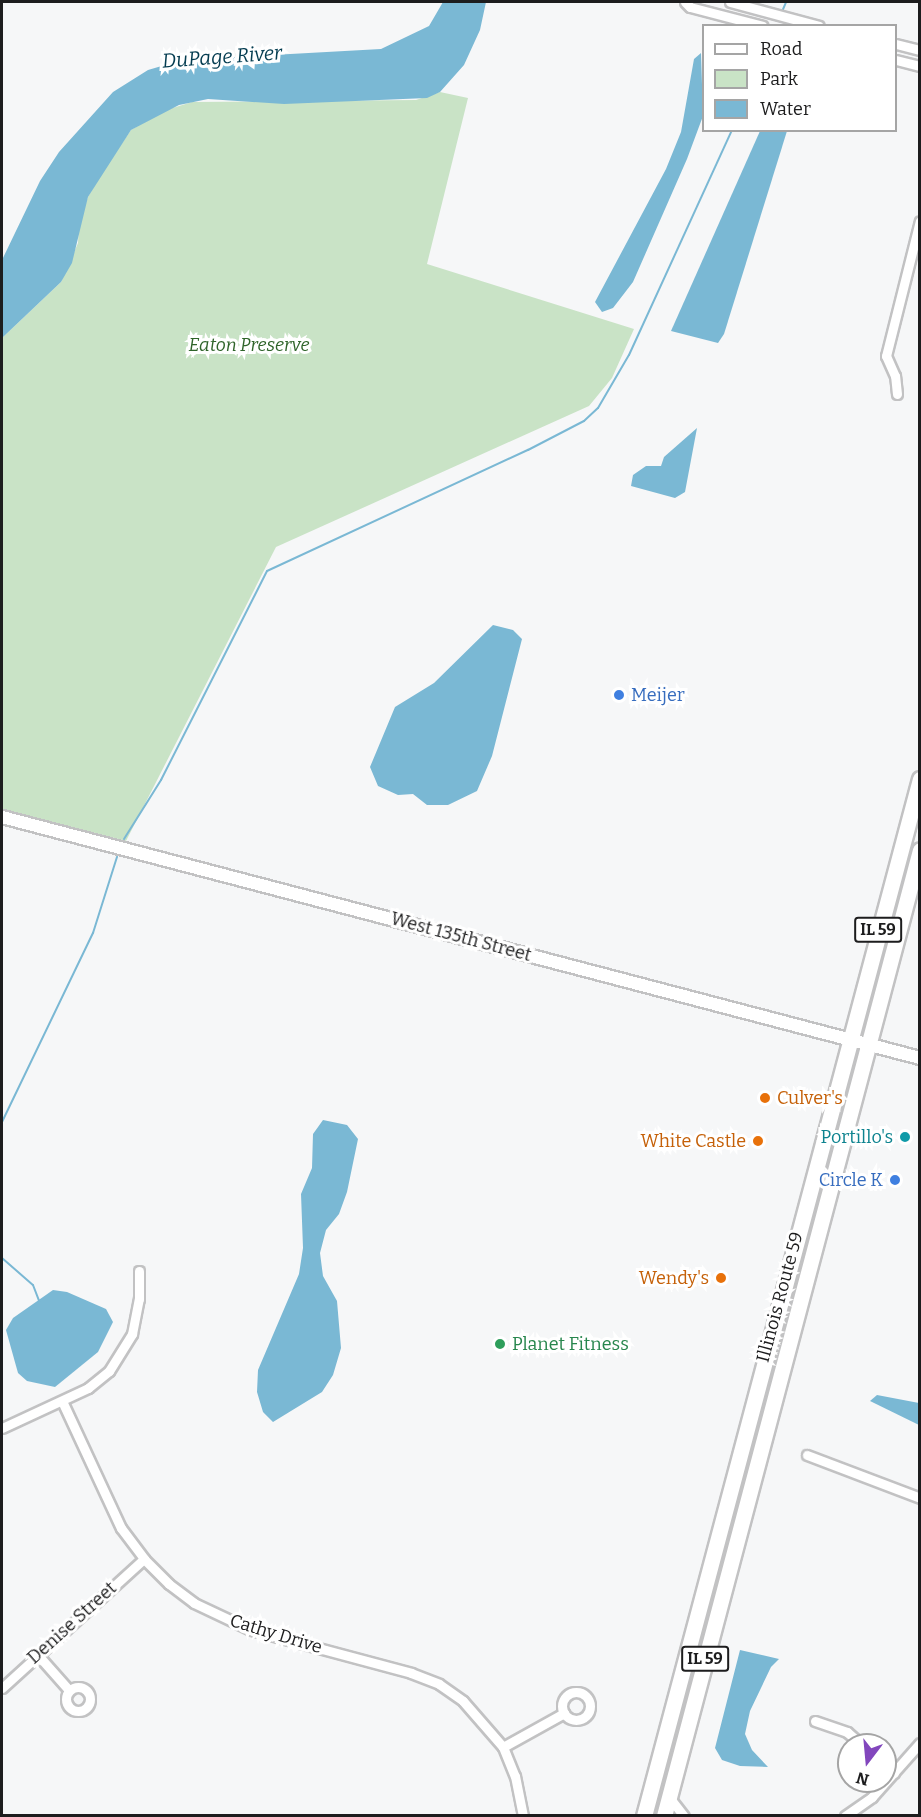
<!DOCTYPE html>
<style>
body{margin:0}
#map{position:relative;width:921px;height:1817px;overflow:hidden;background:#f6f7f8;font-family:Bitter,serif}
div>[style]{position:absolute}
.green>*{inset:0;background:#c9e3c6}
.water>*{inset:0;background:#7ab8d4}
.stream>*{height:2px;margin:-1px;padding:0 1px;transform-origin:1px;border-radius:1px;background:#7ab8d4}
.roads{filter:drop-shadow(2px 0 #c2c2c3) drop-shadow(-2px 0 #c2c2c3) drop-shadow(0 2px #c2c2c3) drop-shadow(0 -2px #c2c2c3)}
.minor>*{height:9px;margin:-4.5px;padding:0 4.5px;transform-origin:4.5px;border-radius:4.5px;background:#fff}
.minor>.ring{margin:-4.5px;padding:0;box-sizing:content-box;background:none;border:9px solid #fff;border-radius:50%}
.tertiary>*{height:12px;margin:-6px;padding:0 6px;transform-origin:6px;border-radius:6px;background:#fff}
.primary>*{height:15px;margin:-7.5px;padding:0 7.5px;transform-origin:7.5px;border-radius:7.5px;background:#fff}
.dots>*{width:16px;height:16px;translate:-50% -50%;box-sizing:border-box;border:3px solid #fff;border-radius:50%}
span{translate:-50% -50%;white-space:nowrap;text-align:center;line-height:1.15;-webkit-text-stroke:6px #fff;paint-order:stroke}
.shield-label span{padding:2px 4px;background:#fff;border:2px solid;border-radius:4px;-webkit-text-stroke-width:0}
.shield-label{font-size:16px;color:#1d1d1e;font-weight:700}
.park-label{font-size:18px;color:#2f642a;font-style:italic}
.shop-label{font-size:18px;color:#366cbe}
.left{translate:0 -50%;text-align:left}
.right{translate:-100% -50%;text-align:right}
.street-label{font-size:18px;color:#1d1d1e}
.food-label{font-size:18px;color:#c56008}
.culture-label{font-size:18px;color:#0d838f}
.leisure-label{font-size:18px;color:#27864d}
.water-label{font-size:20px;color:#043c50;font-style:italic}
.frame{position:absolute;inset:0;border:3px solid #1d1d1e;pointer-events:none}
.legend{position:absolute;left:702px;top:24px;width:195px;height:108px;box-sizing:border-box;background:#fff;border:2px solid #a5a5a5;margin:0;padding:8px 10px;list-style:none;font-size:18px;color:#1d1d1e}
.legend li{display:flex;align-items:center;gap:12px;height:30px}
.legend b{width:30px;border:2px solid #a5a5a5}
.north{position:absolute;left:837px;top:1733px;width:60px;height:60px;box-sizing:border-box;background:#fff;border:2px solid #a5a5a5;border-radius:50%;rotate:196deg;font-size:16px;font-weight:700;line-height:24px;text-align:center;color:#1d1d1e}
.north::after{content:'';display:block;margin:auto;width:21px;height:27px;background:#8247bd;clip-path:polygon(50% 0,100% 100%,50% 72%,0 100%)}
</style>
<div id="map">
<div class="green">
<i style="clip-path:polygon(440px 92px,468px 98px,427px 264px,634px 329px,612px 378px,589px 406px,276px 547px,126px 841px,2px 809px,2px 338px,61px 282px,78px 243px,79px 223px,88px 197px,101px 174px,131px 130px,163px 111px,192px 102px,416px 100px)"></i>
<i style="clip-path:polygon(772px 1357px,742px 1498px,724px 1554px,722px 1554px)"></i>
<i style="clip-path:polygon(712px 1583px,679px 1739px,659px 1815px,654px 1816px,672px 1728px)"></i>
</div>
<div class="water">
<i style="clip-path:polygon(443px 2px,486px 2px,480px 30px,464px 65px,440px 92px,427px 98px,284px 104px,208px 99px,179px 105px,131px 130px,88px 197px,72px 263px,61px 282px,2px 338px,2px 260px,40px 181px,59px 152px,113px 92px,148px 70px,182px 60px,381px 49px,429px 26px)"></i>
<i style="clip-path:polygon(701px 53px,703px 116px,687px 159px,633px 282px,613px 308px,602px 312px,595px 302px,666px 169px,681px 132px,694px 59px)"></i>
<i style="clip-path:polygon(760px 131px,787px 131px,724px 334px,718px 343px,671px 331px)"></i>
<i style="clip-path:polygon(697px 428px,685px 492px,675px 498px,631px 486px,633px 475px,646px 466px,661px 466px,664px 457px)"></i>
<i style="clip-path:polygon(493px 625px,513px 630px,522px 639px,492px 756px,477px 791px,448px 805px,427px 805px,413px 794px,398px 795px,378px 786px,370px 767px,395px 707px,434px 683px)"></i>
<i style="clip-path:polygon(323px 1120px,347px 1125px,358px 1139px,347px 1192px,339px 1214px,326px 1230px,320px 1253px,323px 1276px,337px 1301px,341px 1348px,333px 1375px,322px 1392px,273px 1422px,263px 1412px,257px 1392px,258px 1370px,299px 1274px,303px 1248px,301px 1194px,312px 1168px,313px 1134px)"></i>
<i style="clip-path:polygon(53px 1290px,67px 1292px,106px 1309px,113px 1322px,98px 1352px,55px 1387px,27px 1381px,18px 1373px,6px 1330px,13px 1318px)"></i>
<i style="clip-path:polygon(877px 1395px,919px 1403px,919px 1425px,870px 1401px)"></i>
<i style="clip-path:polygon(740px 1650px,779px 1659px,771px 1667px,750px 1711px,745px 1734px,752px 1750px,768px 1767px,740px 1766px,722px 1760px,715px 1748px)"></i>
</div>
<div class="stream">
<i style="left:781px;top:14px;width:13px;rotate:-67deg"></i>
<i style="left:124px;top:839px;width:70px;rotate:-57.9deg"></i>
<i style="left:161px;top:780px;width:234px;rotate:-63.1deg"></i>
<i style="left:267px;top:571px;width:288px;rotate:-24.9deg"></i>
<i style="left:528px;top:450px;width:63px;rotate:-27.4deg"></i>
<i style="left:584px;top:421px;width:19px;rotate:-43deg"></i>
<i style="left:598px;top:408px;width:61px;rotate:-59.7deg"></i>
<i style="left:629px;top:355px;width:247px;rotate:-65.4deg"></i>
<i style="left:2px;top:1122px;width:210px;rotate:-64.3deg"></i>
<i style="left:93px;top:933px;width:80px;rotate:-72.5deg"></i>
<i style="left:2px;top:1258px;width:41px;rotate:41.1deg"></i>
<i style="left:33px;top:1285px;width:17px;rotate:69deg"></i>
</div>
<div class="roads">
<div class="minor">
<i style="left:685px;top:2px;width:7px;rotate:45deg"></i>
<i style="left:690px;top:7px;width:75px;rotate:14.6deg"></i>
<i style="left:730px;top:2px;width:92px;rotate:15.1deg"></i>
<i style="left:896px;top:44px;width:25px;rotate:14deg"></i>
<i style="left:896px;top:60px;width:25px;rotate:14deg"></i>
<i style="left:897px;top:394px;width:18px;rotate:-96deg"></i>
<i style="left:895px;top:376px;width:22px;rotate:-114deg"></i>
<i style="left:886px;top:356px;width:139px;rotate:-75.9deg"></i>
<i style="left:62px;top:1401px;width:140px;rotate:65.1deg"></i>
<i style="left:121px;top:1528px;width:39px;rotate:53deg"></i>
<i style="left:144px;top:1559px;width:35px;rotate:45deg"></i>
<i style="left:169px;top:1584px;width:31px;rotate:37deg"></i>
<i style="left:194px;top:1603px;width:63px;rotate:25.3deg"></i>
<i style="left:251px;top:1630px;width:166px;rotate:15deg"></i>
<i style="left:411px;top:1673px;width:30px;rotate:21deg"></i>
<i style="left:439px;top:1684px;width:29px;rotate:35deg"></i>
<i style="left:463px;top:1701px;width:61px;rotate:49deg"></i>
<i style="left:503px;top:1747px;width:31px;rotate:68deg"></i>
<i style="left:515px;top:1776px;width:41px;rotate:78.7deg"></i>
<i style="left:2px;top:1428px;width:95px;rotate:-24.9deg"></i>
<i style="left:88px;top:1388px;width:27px;rotate:-39deg"></i>
<i style="left:109px;top:1371px;width:44px;rotate:-58.1deg"></i>
<i style="left:132px;top:1334px;width:36px;rotate:-79deg"></i>
<i style="left:139px;top:1299px;width:28px;rotate:-90deg"></i>
<i style="left:807px;top:1455px;width:121px;rotate:20.8deg"></i>
<i style="left:37px;top:1654px;width:48px;rotate:48.4deg"></i>
<i class="ring" style="left:66px;top:1687px;width:15px;height:15px"></i>
<i style="left:2px;top:1688px;width:192px;rotate:-42.3deg"></i>
<i class="ring" style="left:562px;top:1692px;width:19px;height:19px"></i>
<i style="left:815px;top:1721px;width:34px;rotate:19deg"></i>
<i style="left:847px;top:1732px;width:20px;rotate:41deg"></i>
<i style="left:503px;top:1747px;width:70px;rotate:-29.1deg"></i>
<i style="left:885px;top:1765px;width:12px;rotate:42deg"></i>
<i style="left:669px;top:1797px;width:24px;rotate:52deg"></i>
<i style="left:845px;top:1816px;width:33px;rotate:-35deg"></i>
<i style="left:872px;top:1797px;width:72px;rotate:-48.4deg"></i>
</div>
<div class="tertiary">
<i style="left:2px;top:817px;width:949px;rotate:14.71deg"></i>
</div>
<div class="primary">
<i style="left:644px;top:1816px;width:1073px;rotate:-75.1deg"></i>
<i style="left:664px;top:1816px;width:999px;rotate:-75.16deg"></i>
</div>
</div>
<div class="dots">
<i style="left:619px;top:695px;background:#3f7fe0"></i>
<i style="left:765px;top:1098px;background:#e8710a"></i>
<i style="left:905px;top:1137px;background:#0f9aa8"></i>
<i style="left:758px;top:1141px;background:#e8710a"></i>
<i style="left:895px;top:1180px;background:#3f7fe0"></i>
<i style="left:721px;top:1278px;background:#e8710a"></i>
<i style="left:500px;top:1344px;background:#2e9e5b"></i>
</div>
<div class="shield-label">
<span style="left:878px;top:930px">IL 59</span>
<span style="left:705px;top:1659px">IL 59</span>
</div>
<div class="park-label">
<span style="left:249px;top:345px">Eaton Preserve</span>
</div>
<div class="shop-label">
<span class="left" style="left:631px;top:695px">Meijer</span>
<span class="right" style="left:883px;top:1180px">Circle K</span>
</div>
<div class="street-label">
<span style="left:461px;top:937px;rotate:15deg">West 135th Street</span>
<span style="left:780px;top:1297px;rotate:-75deg">Illinois Route 59</span>
<span style="left:72px;top:1623px;rotate:-42deg">Denise Street</span>
<span style="left:276px;top:1634px;rotate:17deg">Cathy Drive</span>
</div>
<div class="food-label">
<span class="left" style="left:777px;top:1098px">Culver's</span>
<span class="right" style="left:746px;top:1141px">White Castle</span>
<span class="right" style="left:709px;top:1278px">Wendy's</span>
</div>
<div class="culture-label">
<span class="right" style="left:893px;top:1137px">Portillo's</span>
</div>
<div class="leisure-label">
<span class="left" style="left:512px;top:1344px">Planet Fitness</span>
</div>
<div class="water-label">
<span style="left:222px;top:57px;rotate:-4deg">DuPage River</span>
</div>
<div class="frame"></div>
<ul class="legend">
<li><b style="height:8px;background:#fff"></b>Road</li>
<li><b style="height:16px;background:#c9e3c6"></b>Park</li>
<li><b style="height:16px;background:#7ab8d4"></b>Water</li>
</ul>
<div class="north">N</div>
</div>
